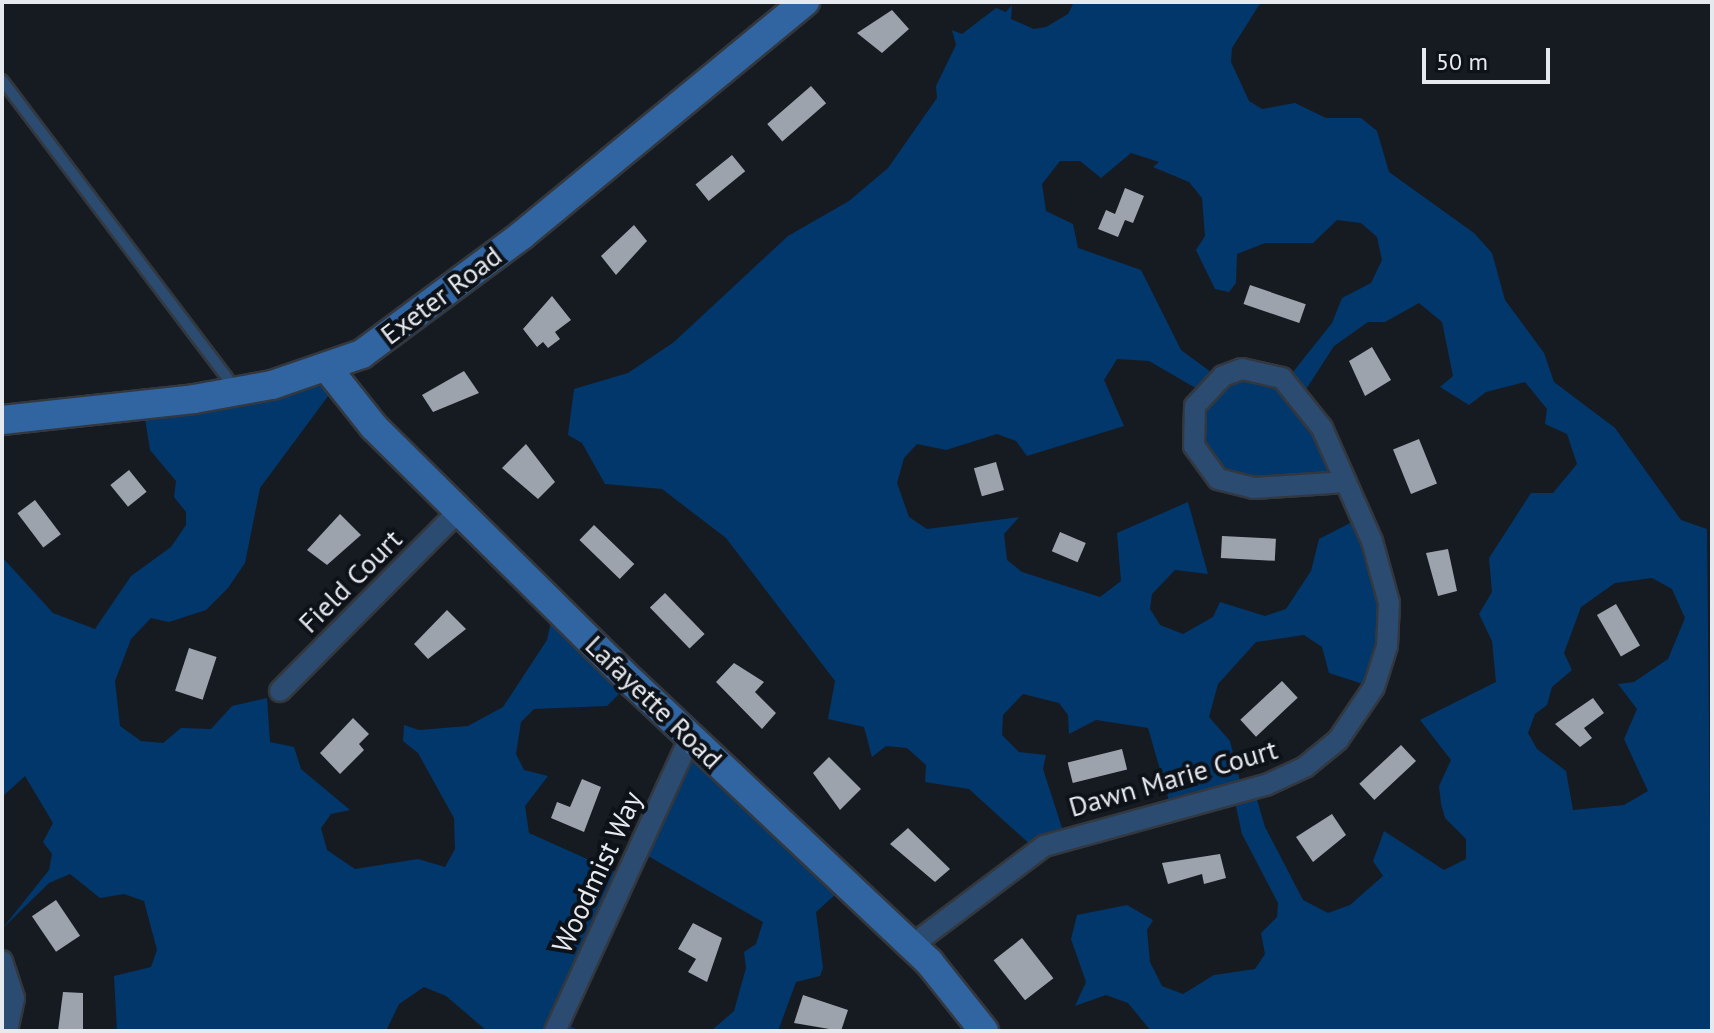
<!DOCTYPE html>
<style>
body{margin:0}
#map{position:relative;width:1714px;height:1033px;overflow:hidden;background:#161b22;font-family:"PT Sans",sans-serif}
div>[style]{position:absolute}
.green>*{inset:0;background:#02376c}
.building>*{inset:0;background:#9ca3ac;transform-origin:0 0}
.roads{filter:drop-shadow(2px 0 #33383f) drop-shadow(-2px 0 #33383f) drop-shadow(0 2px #33383f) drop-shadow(0 -2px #33383f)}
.lane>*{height:10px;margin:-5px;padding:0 5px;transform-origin:5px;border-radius:5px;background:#2b4b71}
.street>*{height:20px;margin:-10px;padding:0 10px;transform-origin:10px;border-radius:10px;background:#2b4b71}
.secondary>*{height:28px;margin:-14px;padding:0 14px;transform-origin:14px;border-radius:14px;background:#3165a2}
span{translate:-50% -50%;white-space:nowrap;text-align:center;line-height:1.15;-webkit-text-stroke:8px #0d1218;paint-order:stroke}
.street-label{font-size:28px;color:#e6eaef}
.frame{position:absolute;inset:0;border:4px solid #e6eaef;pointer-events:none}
.scale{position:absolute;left:1422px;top:48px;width:128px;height:36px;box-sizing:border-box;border:4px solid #e6eaef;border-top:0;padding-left:10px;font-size:24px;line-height:28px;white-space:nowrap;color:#e6eaef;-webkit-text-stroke:6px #0d1218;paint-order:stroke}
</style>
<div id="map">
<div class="green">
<i style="clip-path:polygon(evenodd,1074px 2px,1261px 2px,1232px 48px,1231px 62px,1249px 101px,1262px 109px,1295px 103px,1326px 118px,1361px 118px,1377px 131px,1389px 172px,1474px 233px,1492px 253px,1505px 300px,1544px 353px,1554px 382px,1615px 428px,1681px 520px,1707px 529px,1712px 1031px,1151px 1031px,1128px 1003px,1106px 995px,1075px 1006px,1086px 982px,1071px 939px,1077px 915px,1127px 905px,1153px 920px,1147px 930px,1150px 962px,1162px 986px,1183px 994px,1214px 975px,1255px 969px,1265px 954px,1261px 933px,1277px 917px,1278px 903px,1242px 834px,1233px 793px,1170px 804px,1148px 728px,1096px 720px,1069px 734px,1068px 715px,1059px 703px,1023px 694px,1003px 715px,1002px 735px,1019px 752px,1046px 755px,1043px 769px,1063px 831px,1033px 847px,969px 789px,925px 782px,926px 765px,907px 748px,886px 746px,872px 757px,864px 727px,828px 719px,835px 681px,726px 538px,662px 489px,605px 484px,582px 443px,568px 435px,574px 389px,628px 373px,674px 342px,788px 236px,849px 201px,888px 168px,937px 98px,936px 86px,956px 45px,952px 30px,962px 34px,996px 8px,1006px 12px,1012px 5px,1011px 19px,1034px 29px,1046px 27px,1068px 14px,1074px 2px,1131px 153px,1159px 162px,1153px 167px,1189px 182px,1202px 198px,1205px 236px,1196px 250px,1215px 289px,1229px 292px,1236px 283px,1237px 254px,1265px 243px,1313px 243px,1337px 220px,1361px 223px,1377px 237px,1382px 260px,1371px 283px,1342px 298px,1332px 323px,1289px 377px,1215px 375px,1181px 350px,1141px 270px,1078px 248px,1073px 224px,1046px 211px,1042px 184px,1060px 161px,1080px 161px,1101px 178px,1131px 153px,1074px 2px,1419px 303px,1442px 322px,1453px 376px,1440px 387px,1469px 405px,1486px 392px,1525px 382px,1547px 409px,1545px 424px,1567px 434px,1577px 464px,1553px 493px,1531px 493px,1489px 558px,1492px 592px,1479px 614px,1492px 641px,1496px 682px,1420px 720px,1451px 760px,1439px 786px,1441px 804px,1445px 818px,1466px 839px,1466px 859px,1444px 870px,1384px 831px,1373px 861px,1383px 876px,1350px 905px,1328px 913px,1303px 900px,1265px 827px,1253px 786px,1241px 785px,1230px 741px,1209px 717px,1218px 684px,1256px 642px,1304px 635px,1322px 647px,1329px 673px,1366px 685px,1387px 613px,1356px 520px,1319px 539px,1311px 571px,1286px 609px,1265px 616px,1220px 602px,1213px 617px,1183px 634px,1160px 625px,1150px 609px,1152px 594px,1175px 570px,1208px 574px,1188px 502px,1117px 533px,1121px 581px,1100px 597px,1022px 572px,1007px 560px,1004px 534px,1019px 517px,927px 529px,909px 517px,897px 483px,904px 458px,917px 444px,946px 450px,997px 434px,1016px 441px,1027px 456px,1124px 426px,1104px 380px,1117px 359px,1149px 361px,1199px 390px,1200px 464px,1258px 487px,1335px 482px,1303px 394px,1334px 346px,1368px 322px,1385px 322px,1419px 303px,1074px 2px,1652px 578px,1672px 589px,1685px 618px,1668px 659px,1634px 682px,1618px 684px,1637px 709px,1624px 739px,1648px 791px,1624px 805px,1573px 810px,1566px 771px,1537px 749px,1528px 733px,1535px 714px,1547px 705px,1552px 687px,1572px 670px,1564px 653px,1581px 607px,1615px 583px,1652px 578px)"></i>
<i style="clip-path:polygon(323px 370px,337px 384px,260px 488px,245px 563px,228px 588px,206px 610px,169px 622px,151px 618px,131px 639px,115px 681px,120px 726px,141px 741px,163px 743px,181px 728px,211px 729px,232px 706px,267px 698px,270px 742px,294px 747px,301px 769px,350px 810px,331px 814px,321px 828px,327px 850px,355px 869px,418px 859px,445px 867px,455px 849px,454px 818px,418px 753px,403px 741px,404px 725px,419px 730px,468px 726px,503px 707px,547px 640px,554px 607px,631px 682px,607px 706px,534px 709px,521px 722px,516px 754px,524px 770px,548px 776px,525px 806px,529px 833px,616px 872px,556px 1021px,581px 1031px,487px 1031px,446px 996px,424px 987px,399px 1004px,386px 1031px,117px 1031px,114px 976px,151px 967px,157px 950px,144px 901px,124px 894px,100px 898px,70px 874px,49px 883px,2px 929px,49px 870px,52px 854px,43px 842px,53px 823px,25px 776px,2px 797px,2px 557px,53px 613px,95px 629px,131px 576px,171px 547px,186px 525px,186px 512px,174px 497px,176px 481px,150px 450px,143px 406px)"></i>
<i style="clip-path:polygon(691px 745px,846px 885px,816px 912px,823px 968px,820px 976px,796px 982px,778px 1031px,711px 1031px,734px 1011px,746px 968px,744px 952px,756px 944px,763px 922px,634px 848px)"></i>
</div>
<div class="building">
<i style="clip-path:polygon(892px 10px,909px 29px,882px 53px,857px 33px)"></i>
<i style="left:811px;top:86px;width:23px;height:58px;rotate:49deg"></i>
<i style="left:732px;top:155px;width:21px;height:47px;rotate:51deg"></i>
<i style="clip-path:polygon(1125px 188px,1144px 196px,1133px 223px,1125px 220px,1118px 237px,1098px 229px,1106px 210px,1115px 214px)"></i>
<i style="clip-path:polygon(634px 225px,647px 241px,616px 275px,601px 256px)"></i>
<i style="left:1250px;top:285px;width:59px;height:20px;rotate:19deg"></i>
<i style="clip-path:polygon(552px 296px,571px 320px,555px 332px,560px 339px,548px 348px,543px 342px,537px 347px,523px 329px)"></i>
<i style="clip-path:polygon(1372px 347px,1391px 380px,1365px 396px,1349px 361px)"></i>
<i style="clip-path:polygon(464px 371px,479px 393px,433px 412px,422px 395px)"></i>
<i style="left:1419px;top:439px;width:48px;height:28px;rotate:68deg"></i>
<i style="clip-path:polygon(526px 444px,555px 482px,538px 499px,502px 468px)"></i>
<i style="left:996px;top:462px;width:29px;height:23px;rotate:74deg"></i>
<i style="left:129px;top:470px;width:28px;height:24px;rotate:51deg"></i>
<i style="left:35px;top:500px;width:43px;height:22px;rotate:53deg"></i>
<i style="clip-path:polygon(340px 514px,361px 535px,327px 565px,307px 550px)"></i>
<i style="left:594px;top:525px;width:56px;height:21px;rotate:44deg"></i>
<i style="left:1060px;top:532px;width:28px;height:21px;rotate:23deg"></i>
<i style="left:1222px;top:536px;width:54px;height:22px;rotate:3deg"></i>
<i style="clip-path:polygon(1448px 549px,1457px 591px,1438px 596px,1426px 553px)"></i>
<i style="left:665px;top:593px;width:57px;height:21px;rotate:46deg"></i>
<i style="left:1616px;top:604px;width:48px;height:22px;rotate:60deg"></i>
<i style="clip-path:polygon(447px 610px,466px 629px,428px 659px,414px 644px)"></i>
<i style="left:189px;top:648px;width:29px;height:45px;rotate:18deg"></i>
<i style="clip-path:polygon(734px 663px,764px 682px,755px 692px,776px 713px,762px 729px,716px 682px)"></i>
<i style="left:1282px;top:681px;width:23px;height:57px;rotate:47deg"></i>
<i style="clip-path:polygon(1593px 698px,1604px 713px,1584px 728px,1592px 738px,1580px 747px,1555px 724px)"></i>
<i style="clip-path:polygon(353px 718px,369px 734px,359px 744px,364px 750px,340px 774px,320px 753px)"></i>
<i style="left:1401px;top:745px;width:22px;height:57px;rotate:47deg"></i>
<i style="left:1122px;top:749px;width:21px;height:56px;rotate:76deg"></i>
<i style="clip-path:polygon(829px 757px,861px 789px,840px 810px,813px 773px)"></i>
<i style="clip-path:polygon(582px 779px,601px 787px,584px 832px,551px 818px,557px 802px,570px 807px)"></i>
<i style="clip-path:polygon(1332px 814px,1346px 835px,1313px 862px,1296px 837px)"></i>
<i style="clip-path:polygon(908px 828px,950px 869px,935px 882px,890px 844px)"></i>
<i style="clip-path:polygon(1220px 854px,1226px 878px,1204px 884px,1202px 874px,1168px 884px,1162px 863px)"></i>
<i style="left:56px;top:900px;width:43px;height:29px;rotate:56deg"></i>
<i style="clip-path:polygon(693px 923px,722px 938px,707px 982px,688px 972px,696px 959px,678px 949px)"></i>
<i style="left:1022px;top:938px;width:51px;height:36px;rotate:52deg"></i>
<i style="clip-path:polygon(63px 992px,83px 993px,83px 1031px,58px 1031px)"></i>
<i style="clip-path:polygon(803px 995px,848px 1010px,841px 1031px,794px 1023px)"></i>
</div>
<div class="roads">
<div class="lane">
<i style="left:2px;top:80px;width:386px;rotate:52.9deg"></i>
</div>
<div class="street">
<i style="left:280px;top:691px;width:254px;rotate:-45.2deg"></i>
<i style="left:911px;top:946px;width:166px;rotate:-36.9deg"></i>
<i style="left:1044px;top:846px;width:230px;rotate:-15.4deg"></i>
<i style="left:1266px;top:785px;width:43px;rotate:-24.8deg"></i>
<i style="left:1305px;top:767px;width:43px;rotate:-39.3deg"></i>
<i style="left:1338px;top:740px;width:64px;rotate:-55.8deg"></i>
<i style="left:1374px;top:687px;width:43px;rotate:-72.4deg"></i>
<i style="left:1387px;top:646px;width:43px;rotate:-87.3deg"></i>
<i style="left:1389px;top:603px;width:64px;rotate:-105.3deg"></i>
<i style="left:1372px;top:541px;width:124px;rotate:-113.9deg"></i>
<i style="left:1322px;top:428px;width:64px;rotate:-128.7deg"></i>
<i style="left:1282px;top:378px;width:41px;rotate:-167.3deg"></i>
<i style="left:1242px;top:369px;width:20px;rotate:160deg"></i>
<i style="left:1223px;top:376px;width:41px;rotate:133deg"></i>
<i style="left:1195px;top:406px;width:40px;rotate:91.4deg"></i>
<i style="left:1194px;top:446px;width:41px;rotate:54deg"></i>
<i style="left:1218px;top:479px;width:37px;rotate:14deg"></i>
<i style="left:1254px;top:488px;width:92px;rotate:-3.7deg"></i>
<i style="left:2px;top:961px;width:39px;rotate:72deg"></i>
<i style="left:14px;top:998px;width:34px;rotate:102deg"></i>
<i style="left:555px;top:1031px;width:324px;rotate:-65.3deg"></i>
</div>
<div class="secondary">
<i style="left:328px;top:369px;width:74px;rotate:51.6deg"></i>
<i style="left:374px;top:427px;width:364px;rotate:44.7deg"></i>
<i style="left:633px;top:683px;width:407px;rotate:43.3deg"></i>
<i style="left:929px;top:962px;width:88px;rotate:51.4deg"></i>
<i style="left:2px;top:420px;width:193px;rotate:-6.2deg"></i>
<i style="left:194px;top:399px;width:79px;rotate:-10.2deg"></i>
<i style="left:272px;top:385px;width:95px;rotate:-19deg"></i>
<i style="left:362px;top:354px;width:199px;rotate:-36.6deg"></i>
<i style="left:522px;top:235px;width:367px;rotate:-39.5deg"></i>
</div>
</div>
<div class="street-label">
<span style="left:441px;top:295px;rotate:-37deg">Exeter Road</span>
<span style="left:350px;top:581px;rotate:-45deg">Field Court</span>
<span style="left:654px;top:702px;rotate:44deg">Lafayette Road</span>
<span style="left:1173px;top:778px;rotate:-16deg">Dawn Marie Court</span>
<span style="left:597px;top:872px;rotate:-65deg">Woodmist Way</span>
</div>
<div class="frame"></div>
<div class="scale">50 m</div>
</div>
